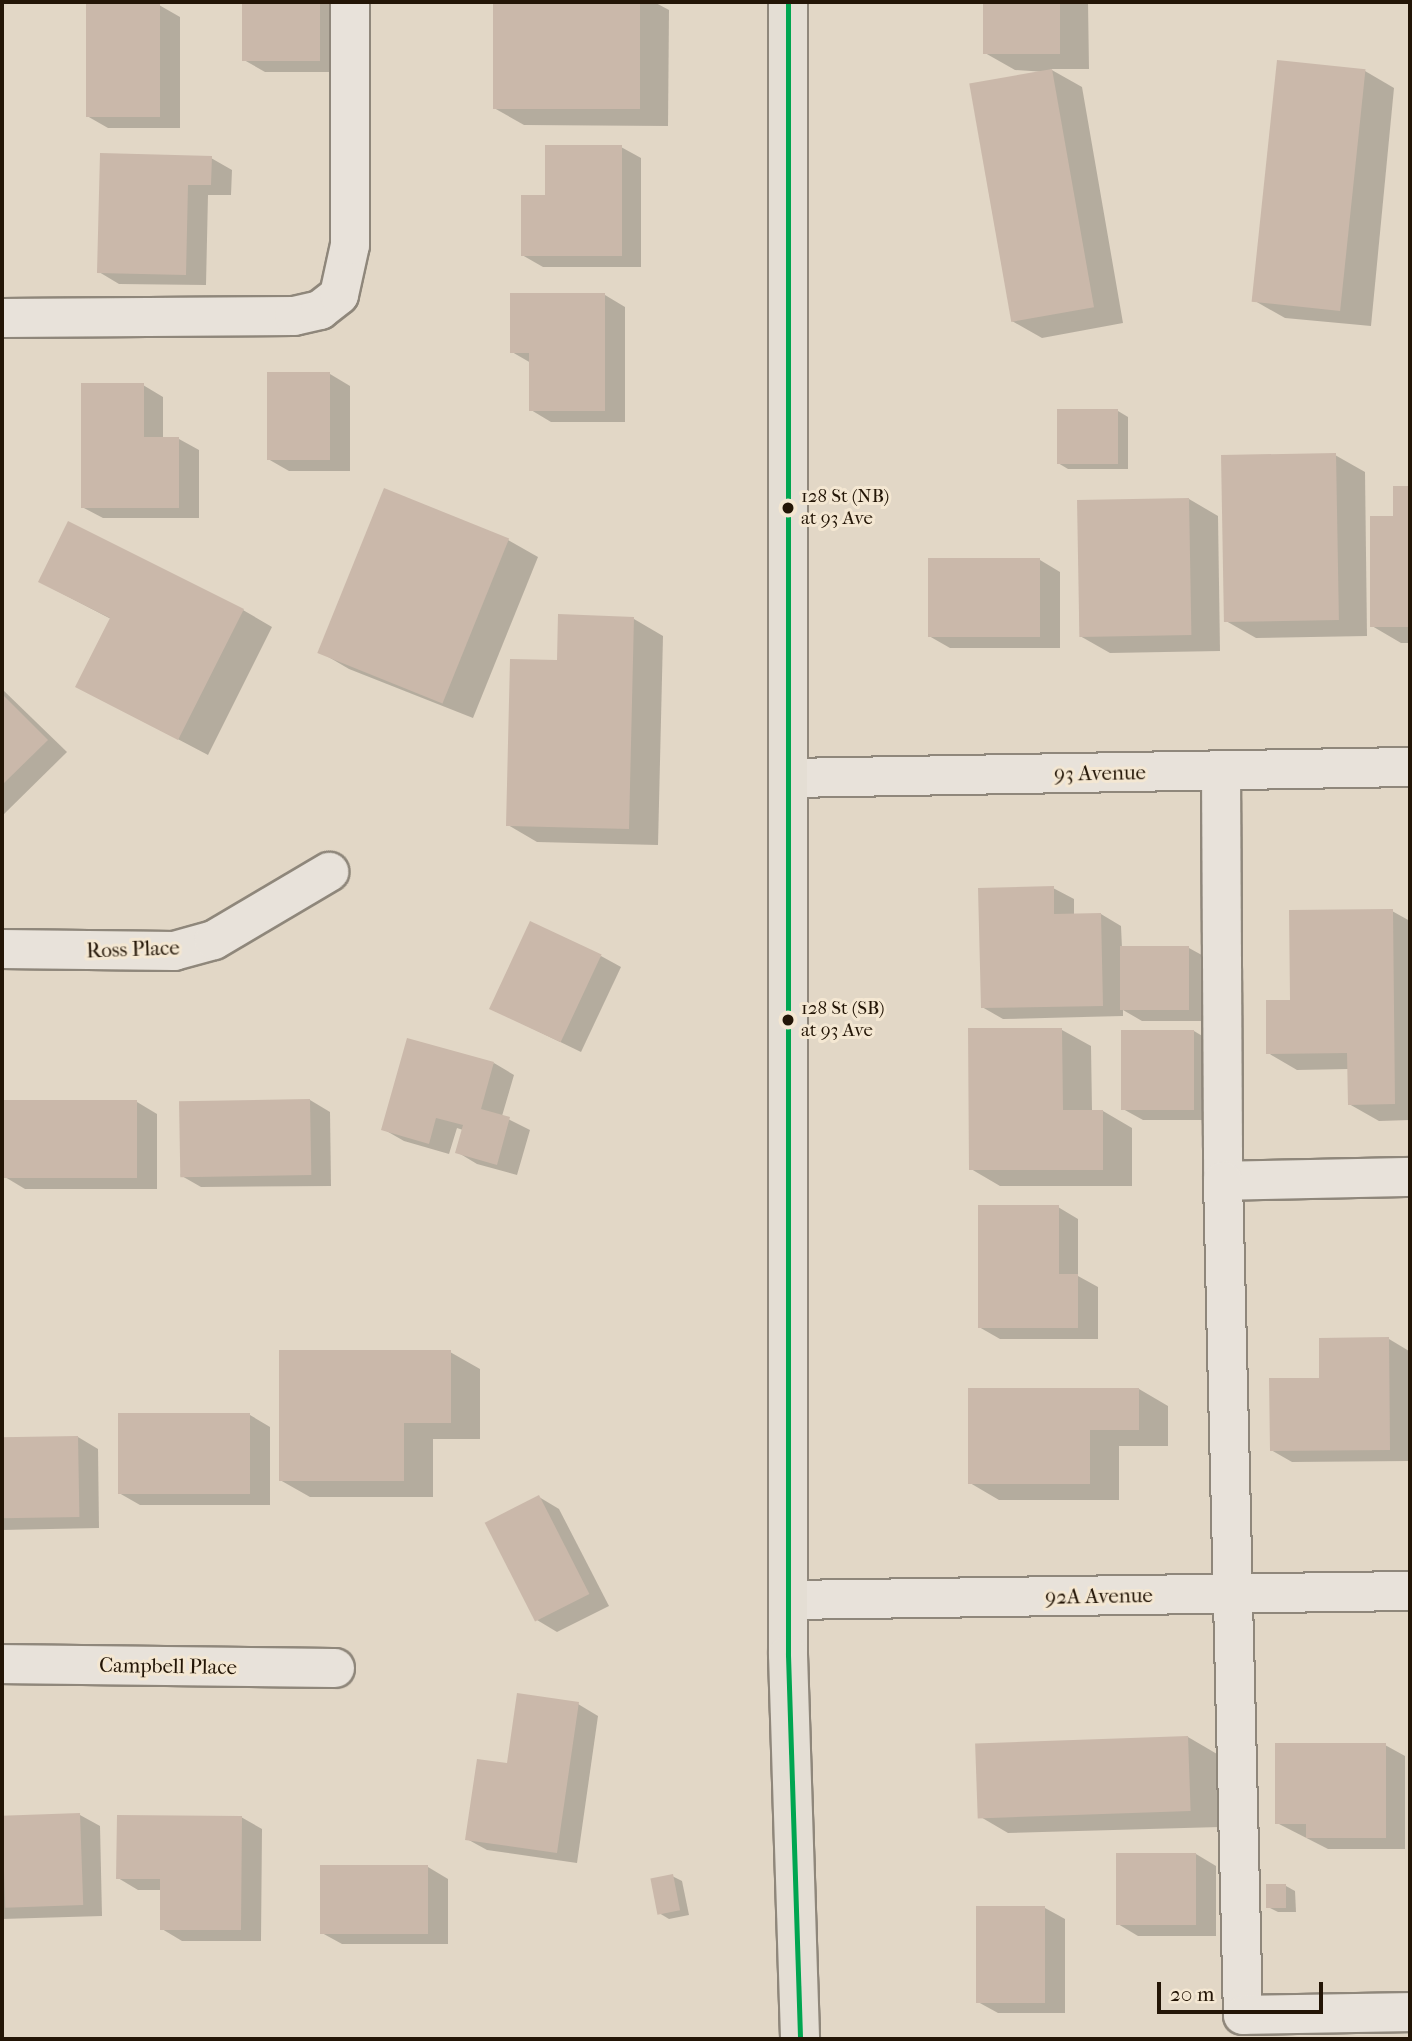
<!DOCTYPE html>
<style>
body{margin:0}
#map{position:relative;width:1412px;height:2041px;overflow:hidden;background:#e2d7c6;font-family:"IM FELL French Canon",serif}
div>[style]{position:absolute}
.shadow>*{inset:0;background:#0003}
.building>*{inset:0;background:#cab8aa;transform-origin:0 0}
.roads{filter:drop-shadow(2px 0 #8f877b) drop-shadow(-2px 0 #8f877b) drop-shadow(0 2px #8f877b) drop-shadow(0 -2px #8f877b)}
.minor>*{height:38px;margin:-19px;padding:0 19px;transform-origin:19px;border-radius:19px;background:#e8e2da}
.major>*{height:38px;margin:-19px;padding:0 19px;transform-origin:19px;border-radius:19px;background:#e4ded4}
.bus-1>*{height:5px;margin:-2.5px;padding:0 2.5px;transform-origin:2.5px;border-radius:2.5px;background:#00a651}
.dots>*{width:19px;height:19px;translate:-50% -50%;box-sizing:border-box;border:4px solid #f4e7d2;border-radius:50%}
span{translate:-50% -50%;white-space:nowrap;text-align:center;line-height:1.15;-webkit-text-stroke:6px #f4e7d2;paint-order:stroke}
.bus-label{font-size:19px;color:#231506}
.left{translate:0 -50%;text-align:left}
.street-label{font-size:21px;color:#231506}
.frame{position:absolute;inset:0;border:4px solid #231506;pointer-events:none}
.scale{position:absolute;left:1157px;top:1982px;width:166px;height:32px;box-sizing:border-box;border:4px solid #231506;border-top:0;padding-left:9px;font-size:21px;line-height:24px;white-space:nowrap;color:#231506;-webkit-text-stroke:5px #f4e7d2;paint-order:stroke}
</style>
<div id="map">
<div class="shadow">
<i style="clip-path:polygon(244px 2px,332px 2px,340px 72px,265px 72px,244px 60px)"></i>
<i style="clip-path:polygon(495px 2px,654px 2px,669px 10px,668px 126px,524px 125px,494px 108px)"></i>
<i style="clip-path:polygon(985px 2px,1088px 2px,1089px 69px,1050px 69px,1082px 87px,1123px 323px,1042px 338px,1012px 321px,1046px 72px,1015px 70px,985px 53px)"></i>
<i style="clip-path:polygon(159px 5px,180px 17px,180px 128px,108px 128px,87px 116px)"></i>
<i style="clip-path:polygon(1365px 71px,1394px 88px,1371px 326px,1285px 318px,1255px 301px)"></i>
<i style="clip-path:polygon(621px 147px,641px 158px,641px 267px,543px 267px,522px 255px,547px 196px)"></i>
<i style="clip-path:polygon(211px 158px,232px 170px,231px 195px,208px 195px,206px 285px,119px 284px,99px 272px)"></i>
<i style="clip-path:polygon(605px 295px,625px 307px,625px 422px,551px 422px,531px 410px,531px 363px,512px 352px)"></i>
<i style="clip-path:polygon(330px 374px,350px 386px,350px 471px,289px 471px,268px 459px)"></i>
<i style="clip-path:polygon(143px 385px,163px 397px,163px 439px,179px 439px,199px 450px,199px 518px,103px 518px,82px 507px)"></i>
<i style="clip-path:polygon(1118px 411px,1128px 417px,1128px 469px,1068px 469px,1058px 463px)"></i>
<i style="clip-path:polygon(1335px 455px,1365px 472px,1367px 636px,1256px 638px,1226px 621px)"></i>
<i style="clip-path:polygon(1395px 487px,1410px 487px,1410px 643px,1401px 643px,1372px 626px,1395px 518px)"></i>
<i style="clip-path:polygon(385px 491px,508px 540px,538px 557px,473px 718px,349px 669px,320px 652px)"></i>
<i style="clip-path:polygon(1189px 499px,1218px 516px,1220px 651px,1110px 653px,1080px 636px,1078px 501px)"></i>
<i style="clip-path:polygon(1040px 560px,1060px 572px,1060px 648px,950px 648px,929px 636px)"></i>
<i style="clip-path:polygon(40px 582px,243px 610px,272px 627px,208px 755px,77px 686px,111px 619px)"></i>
<i style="clip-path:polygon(634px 619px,663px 636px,658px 845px,537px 842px,508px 825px,559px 662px)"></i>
<i style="clip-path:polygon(2px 689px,67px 752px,2px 816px)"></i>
<i style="clip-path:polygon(1053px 888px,1074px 899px,1074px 915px,1101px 914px,1121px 926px,1122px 948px,1189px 948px,1209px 959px,1209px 1021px,1142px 1021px,1123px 1010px,1123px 1016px,1003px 1019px,982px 1007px)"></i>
<i style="clip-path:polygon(1392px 911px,1410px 921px,1410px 1120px,1379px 1121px,1349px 1104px,1349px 1069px,1297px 1070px,1268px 1053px,1292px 1002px)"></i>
<i style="clip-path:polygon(601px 956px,621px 967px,581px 1052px,492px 1009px)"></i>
<i style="clip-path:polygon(1062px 1030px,1091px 1046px,1092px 1111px,1103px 1111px,1132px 1128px,1132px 1186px,1000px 1186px,971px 1169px)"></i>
<i style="clip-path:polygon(1194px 1031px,1214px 1043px,1214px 1120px,1143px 1120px,1123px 1109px)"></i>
<i style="clip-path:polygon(494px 1063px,514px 1075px,502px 1116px,530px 1130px,517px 1175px,477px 1164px,457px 1152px,463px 1130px,457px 1128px,449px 1154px,404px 1141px,383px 1129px)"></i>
<i style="clip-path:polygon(310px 1100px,330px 1112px,331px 1186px,201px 1187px,180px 1175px)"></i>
<i style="clip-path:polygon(137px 1102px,157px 1114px,157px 1189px,25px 1189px,5px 1177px)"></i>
<i style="clip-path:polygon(1058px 1207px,1078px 1219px,1078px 1276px,1098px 1287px,1098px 1339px,1000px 1339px,979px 1327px)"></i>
<i style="clip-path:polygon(1389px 1339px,1409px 1351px,1410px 1461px,1292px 1462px,1271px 1450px)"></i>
<i style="clip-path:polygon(450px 1352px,480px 1369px,480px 1439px,433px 1439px,433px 1497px,310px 1497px,280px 1480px)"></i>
<i style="clip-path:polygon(1139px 1389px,1168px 1406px,1168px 1446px,1119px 1446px,1119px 1500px,999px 1500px,970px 1483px)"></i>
<i style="clip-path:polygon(250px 1415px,270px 1427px,270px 1505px,140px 1505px,119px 1493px)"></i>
<i style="clip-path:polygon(78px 1437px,98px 1449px,99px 1528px,2px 1530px,2px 1438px)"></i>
<i style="clip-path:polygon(539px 1497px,559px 1509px,609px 1606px,557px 1632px,537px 1620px)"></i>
<i style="clip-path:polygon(578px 1704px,598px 1716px,577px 1863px,487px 1850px,467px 1839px,508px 1765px)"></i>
<i style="clip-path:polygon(1188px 1737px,1217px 1754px,1220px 1827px,1008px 1833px,979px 1816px)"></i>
<i style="clip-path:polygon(1385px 1745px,1405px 1756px,1405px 1849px,1328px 1849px,1277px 1823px)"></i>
<i style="clip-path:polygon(80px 1815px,100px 1826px,102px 1916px,2px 1919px,2px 1817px)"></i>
<i style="clip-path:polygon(241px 1817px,262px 1829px,261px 1941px,182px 1941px,162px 1929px,162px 1890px,138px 1890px,118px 1878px)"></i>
<i style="clip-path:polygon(1196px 1854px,1216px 1866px,1216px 1936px,1138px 1936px,1118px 1924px)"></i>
<i style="clip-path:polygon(428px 1867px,448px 1879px,448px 1944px,342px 1944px,322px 1933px)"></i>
<i style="clip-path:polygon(672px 1876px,682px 1881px,689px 1915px,669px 1919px,659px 1913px)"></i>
<i style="clip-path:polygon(1286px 1886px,1295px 1891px,1296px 1912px,1278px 1912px,1268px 1907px)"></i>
<i style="clip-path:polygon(1045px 1908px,1065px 1919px,1065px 2013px,998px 2013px,978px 2002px)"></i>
</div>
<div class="building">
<i style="left:242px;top:2px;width:78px;height:59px"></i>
<i style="left:493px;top:2px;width:147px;height:107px"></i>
<i style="left:983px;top:2px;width:77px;height:52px"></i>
<i style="left:86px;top:3px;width:74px;height:114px"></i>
<i style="left:1277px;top:60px;width:89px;height:243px;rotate:6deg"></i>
<i style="left:1052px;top:69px;width:242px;height:84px;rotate:80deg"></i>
<i style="clip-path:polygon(545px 145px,622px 145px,622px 256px,521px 256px,521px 195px,545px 195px)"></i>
<i style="clip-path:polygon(100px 153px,212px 156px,211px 185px,188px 185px,186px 275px,97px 273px)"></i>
<i style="clip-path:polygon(510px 293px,605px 293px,605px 411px,529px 411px,529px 353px,510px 353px)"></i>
<i style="left:267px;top:372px;width:63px;height:88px"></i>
<i style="clip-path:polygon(81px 383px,144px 383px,144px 437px,179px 437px,179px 508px,81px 508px)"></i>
<i style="left:1057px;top:409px;width:61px;height:55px"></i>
<i style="left:1336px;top:453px;width:167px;height:115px;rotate:89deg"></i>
<i style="clip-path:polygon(1393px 486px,1410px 486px,1410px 627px,1370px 627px,1370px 516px,1393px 516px)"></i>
<i style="left:384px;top:488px;width:135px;height:178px;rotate:22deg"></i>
<i style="left:1189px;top:498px;width:137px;height:112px;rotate:89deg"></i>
<i style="clip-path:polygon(68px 521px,244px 609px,178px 740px,75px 687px,110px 618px,38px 582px)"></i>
<i style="left:928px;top:558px;width:112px;height:79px"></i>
<i style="clip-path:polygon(558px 614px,634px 617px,629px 829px,506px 826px,510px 659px,557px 660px)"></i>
<i style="clip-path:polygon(2px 694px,48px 740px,2px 785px)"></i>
<i style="clip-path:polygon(1054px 886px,1054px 914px,1101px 913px,1103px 1006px,981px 1008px,978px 888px)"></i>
<i style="clip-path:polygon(1393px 909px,1395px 1104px,1348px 1105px,1347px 1053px,1266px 1054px,1266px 1000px,1290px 1000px,1289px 910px)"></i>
<i style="left:530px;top:921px;width:79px;height:97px;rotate:25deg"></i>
<i style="left:1120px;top:946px;width:69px;height:64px"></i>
<i style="clip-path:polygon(968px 1028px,1062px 1028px,1063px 1110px,1103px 1110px,1103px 1170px,969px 1170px)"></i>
<i style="left:1121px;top:1030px;width:73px;height:80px"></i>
<i style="clip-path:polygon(407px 1038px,494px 1062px,481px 1109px,510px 1117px,497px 1165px,455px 1153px,463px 1125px,436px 1118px,429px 1144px,381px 1130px)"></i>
<i style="left:310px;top:1099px;width:76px;height:131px;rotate:89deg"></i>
<i style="left:3px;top:1100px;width:134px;height:78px"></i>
<i style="clip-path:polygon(978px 1205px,1059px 1205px,1059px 1274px,1078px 1274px,1078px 1328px,978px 1328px)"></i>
<i style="clip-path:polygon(1389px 1337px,1390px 1450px,1270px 1451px,1269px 1378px,1319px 1378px,1319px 1338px)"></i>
<i style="clip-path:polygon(279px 1350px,451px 1350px,451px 1423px,404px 1423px,404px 1481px,279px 1481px)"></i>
<i style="clip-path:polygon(968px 1388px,1139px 1388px,1139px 1430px,1090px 1430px,1090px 1484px,968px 1484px)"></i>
<i style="left:118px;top:1413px;width:132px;height:81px"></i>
<i style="left:78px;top:1436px;width:81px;height:76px;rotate:89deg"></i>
<i style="left:539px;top:1495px;width:111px;height:61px;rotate:63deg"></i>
<i style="clip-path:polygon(517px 1693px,579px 1702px,557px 1853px,465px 1840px,477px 1759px,507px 1763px)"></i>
<i style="left:1188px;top:1736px;width:75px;height:213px;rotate:88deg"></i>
<i style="clip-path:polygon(1275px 1743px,1386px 1743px,1386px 1838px,1306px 1838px,1306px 1824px,1275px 1824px)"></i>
<i style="left:80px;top:1813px;width:92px;height:78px;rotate:88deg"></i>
<i style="clip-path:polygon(117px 1815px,242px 1816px,241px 1930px,160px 1930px,160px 1879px,116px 1879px)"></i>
<i style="left:1116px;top:1853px;width:80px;height:72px"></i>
<i style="left:320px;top:1865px;width:108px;height:69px"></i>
<i style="left:673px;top:1874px;width:37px;height:23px;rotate:79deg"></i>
<i style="left:1266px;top:1884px;width:20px;height:24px"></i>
<i style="left:976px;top:1906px;width:69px;height:97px"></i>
</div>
<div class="roads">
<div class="minor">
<i style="left:2px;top:318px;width:292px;rotate:-0.4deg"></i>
<i style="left:294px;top:316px;width:27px;rotate:-13deg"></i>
<i style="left:320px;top:310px;width:24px;rotate:-38deg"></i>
<i style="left:339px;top:295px;width:51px;rotate:-77.6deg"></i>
<i style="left:350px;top:245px;width:243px;rotate:-90deg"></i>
<i style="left:1221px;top:770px;width:411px;rotate:89.7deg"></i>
<i style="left:790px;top:778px;width:620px;rotate:-1.02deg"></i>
<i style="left:2px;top:949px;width:172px;rotate:0.7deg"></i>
<i style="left:174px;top:951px;width:41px;rotate:-15.4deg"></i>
<i style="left:214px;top:940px;width:134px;rotate:-30.6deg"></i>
<i style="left:1410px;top:1177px;width:187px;rotate:178.8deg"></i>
<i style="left:1223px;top:1181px;width:834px;rotate:88.63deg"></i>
<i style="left:1243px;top:2015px;width:167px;rotate:-1deg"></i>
<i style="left:788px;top:1600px;width:622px;rotate:-0.83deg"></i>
<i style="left:2px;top:1664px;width:333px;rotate:0.7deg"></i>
</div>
<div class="major">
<i style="left:788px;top:2px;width:1653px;rotate:90deg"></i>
<i style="left:788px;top:1655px;width:384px;rotate:88.2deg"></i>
</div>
</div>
<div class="bus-1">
<i style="left:788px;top:2px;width:1653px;rotate:90deg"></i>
<i style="left:788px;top:1655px;width:384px;rotate:88.2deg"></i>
</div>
<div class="dots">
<i style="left:788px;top:508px;background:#231506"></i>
<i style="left:788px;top:1020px;background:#231506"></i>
</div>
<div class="bus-label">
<span class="left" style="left:801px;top:508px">128 St (NB)<br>at 93 Ave</span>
<span class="left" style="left:801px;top:1020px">128 St (SB)<br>at 93 Ave</span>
</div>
<div class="street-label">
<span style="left:1100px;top:773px;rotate:-1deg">93 Avenue</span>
<span style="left:133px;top:949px;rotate:-2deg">Ross Place</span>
<span style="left:1099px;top:1596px;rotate:-1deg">92A Avenue</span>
<span style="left:168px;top:1666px;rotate:1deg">Campbell Place</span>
</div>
<div class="frame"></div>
<div class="scale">20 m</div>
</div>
